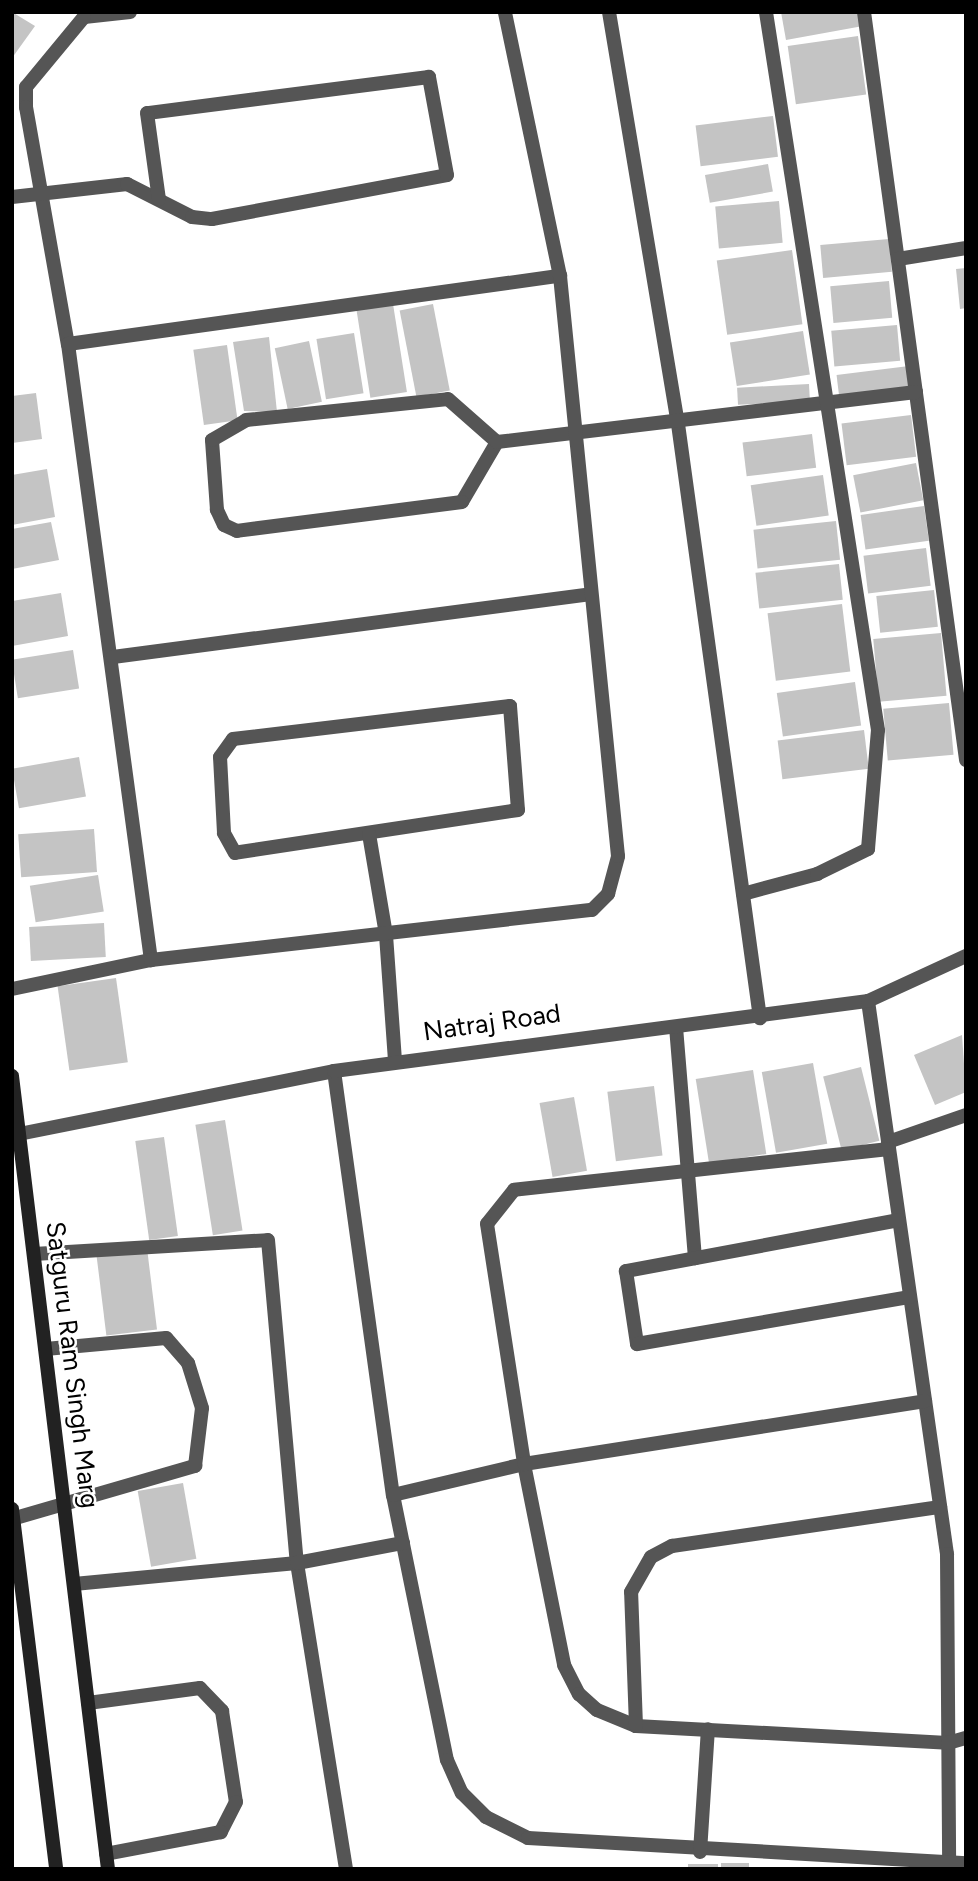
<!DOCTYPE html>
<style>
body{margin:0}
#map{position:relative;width:978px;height:1881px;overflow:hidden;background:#fff;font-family:Figtree,sans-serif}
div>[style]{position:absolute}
.building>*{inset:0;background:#c4c4c4;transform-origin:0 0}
.street>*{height:14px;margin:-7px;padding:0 7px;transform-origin:7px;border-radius:7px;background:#555}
.secondary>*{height:14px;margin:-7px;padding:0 7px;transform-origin:7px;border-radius:7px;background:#222}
span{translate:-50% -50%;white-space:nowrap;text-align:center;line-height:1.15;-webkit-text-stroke:5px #fff;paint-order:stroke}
.street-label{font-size:26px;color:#000}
.frame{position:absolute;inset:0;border:14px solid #000;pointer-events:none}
</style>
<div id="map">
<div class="building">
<i style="clip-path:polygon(12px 12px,35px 26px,12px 58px)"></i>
<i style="clip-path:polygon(781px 12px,860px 12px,863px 26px,786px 40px)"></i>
<i style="left:858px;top:36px;width:59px;height:71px;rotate:82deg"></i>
<i style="left:773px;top:116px;width:41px;height:78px;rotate:83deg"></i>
<i style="left:768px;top:164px;width:28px;height:64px;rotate:80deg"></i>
<i style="left:779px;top:201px;width:42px;height:64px;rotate:85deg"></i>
<i style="left:889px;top:239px;width:33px;height:69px;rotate:85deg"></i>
<i style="left:792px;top:250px;width:75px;height:76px;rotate:82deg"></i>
<i style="clip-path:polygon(966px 268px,966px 308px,960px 309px,956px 269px)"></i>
<i style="left:889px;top:281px;width:37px;height:59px;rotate:85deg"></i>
<i style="left:393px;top:304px;width:89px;height:37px;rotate:81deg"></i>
<i style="left:433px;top:304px;width:88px;height:34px;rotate:79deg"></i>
<i style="left:897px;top:325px;width:36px;height:66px;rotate:85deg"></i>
<i style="left:803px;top:331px;width:44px;height:74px;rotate:81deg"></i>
<i style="left:354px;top:333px;width:61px;height:38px;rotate:81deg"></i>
<i style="clip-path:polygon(269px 337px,277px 412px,244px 411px,233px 342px)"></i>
<i style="left:309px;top:341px;width:62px;height:35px;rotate:78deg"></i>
<i style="left:227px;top:345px;width:76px;height:34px;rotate:82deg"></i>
<i style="left:909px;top:366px;width:24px;height:73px;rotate:83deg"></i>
<i style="left:809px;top:384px;width:17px;height:72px;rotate:87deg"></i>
<i style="clip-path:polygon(36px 393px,42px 439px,12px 443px,12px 396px)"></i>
<i style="left:911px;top:415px;width:42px;height:70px;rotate:83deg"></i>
<i style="left:812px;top:434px;width:34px;height:70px;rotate:83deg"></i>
<i style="left:916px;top:463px;width:38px;height:64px;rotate:79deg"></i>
<i style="clip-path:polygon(47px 469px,55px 517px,12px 525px,12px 475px)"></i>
<i style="left:823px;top:475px;width:41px;height:73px;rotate:82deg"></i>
<i style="left:924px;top:506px;width:35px;height:64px;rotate:82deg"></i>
<i style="left:836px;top:521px;width:39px;height:83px;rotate:84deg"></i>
<i style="clip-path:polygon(51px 522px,59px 560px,12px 569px,12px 529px)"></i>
<i style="left:926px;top:548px;width:38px;height:63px;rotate:83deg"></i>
<i style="left:839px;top:564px;width:36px;height:84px;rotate:84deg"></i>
<i style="left:934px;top:590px;width:37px;height:58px;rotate:84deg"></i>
<i style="clip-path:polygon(61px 593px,68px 636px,12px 646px,12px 601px)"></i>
<i style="left:842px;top:604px;width:68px;height:75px;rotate:83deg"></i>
<i style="left:941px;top:633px;width:63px;height:68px;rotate:85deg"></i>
<i style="left:73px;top:650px;width:39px;height:62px;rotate:81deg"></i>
<i style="left:855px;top:682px;width:44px;height:79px;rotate:82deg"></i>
<i style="left:949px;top:703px;width:52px;height:66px;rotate:85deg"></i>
<i style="left:864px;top:730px;width:39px;height:87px;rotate:83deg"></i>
<i style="left:79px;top:757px;width:40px;height:68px;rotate:80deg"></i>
<i style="left:94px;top:829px;width:43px;height:76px;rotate:86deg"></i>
<i style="left:98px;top:875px;width:37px;height:69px;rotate:81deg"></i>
<i style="left:104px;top:923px;width:34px;height:75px;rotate:87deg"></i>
<i style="left:116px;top:978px;width:85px;height:59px;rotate:82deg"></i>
<i style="clip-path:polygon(962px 1035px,966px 1092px,935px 1105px,914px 1055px)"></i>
<i style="left:813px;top:1063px;width:82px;height:52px;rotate:80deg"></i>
<i style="left:861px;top:1067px;width:76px;height:39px;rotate:76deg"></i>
<i style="left:753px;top:1070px;width:85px;height:58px;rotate:81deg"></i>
<i style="left:654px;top:1086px;width:70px;height:47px;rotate:83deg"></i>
<i style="left:574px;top:1097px;width:75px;height:35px;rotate:80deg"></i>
<i style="left:225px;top:1120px;width:112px;height:30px;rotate:81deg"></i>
<i style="left:164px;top:1137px;width:100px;height:29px;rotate:82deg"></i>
<i style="left:147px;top:1248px;width:82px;height:51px;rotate:83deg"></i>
<i style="left:183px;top:1483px;width:77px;height:46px;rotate:80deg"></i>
<i style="left:721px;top:1863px;width:28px;height:6px"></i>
<i style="left:688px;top:1864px;width:30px;height:5px"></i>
</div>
<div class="street">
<i style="left:130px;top:12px;width:46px;rotate:173.8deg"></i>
<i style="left:84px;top:17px;width:91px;rotate:129.6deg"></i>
<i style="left:26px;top:87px;width:20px;rotate:90deg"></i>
<i style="left:26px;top:107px;width:241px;rotate:80deg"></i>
<i style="left:68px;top:344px;width:622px;rotate:82.33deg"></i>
<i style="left:609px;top:12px;width:418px;rotate:80.5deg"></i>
<i style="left:678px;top:424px;width:600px;rotate:82.14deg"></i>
<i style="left:864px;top:12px;width:755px;rotate:82.23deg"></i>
<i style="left:12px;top:197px;width:116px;rotate:-6.4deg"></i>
<i style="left:127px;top:184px;width:73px;rotate:26.9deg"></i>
<i style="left:192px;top:217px;width:20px;rotate:6deg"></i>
<i style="left:212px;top:219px;width:239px;rotate:-10.6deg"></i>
<i style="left:447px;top:175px;width:100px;rotate:-100.4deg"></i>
<i style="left:429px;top:77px;width:284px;rotate:172.7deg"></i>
<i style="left:147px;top:113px;width:87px;rotate:82.1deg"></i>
<i style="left:898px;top:259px;width:69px;rotate:-9.2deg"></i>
<i style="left:68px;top:344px;width:497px;rotate:-7.9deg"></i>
<i style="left:497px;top:442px;width:69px;rotate:120.3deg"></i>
<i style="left:462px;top:502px;width:227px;rotate:172.7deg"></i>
<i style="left:237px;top:531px;width:14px;rotate:-155deg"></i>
<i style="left:224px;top:525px;width:17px;rotate:-115deg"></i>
<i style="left:217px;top:510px;width:70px;rotate:-94.1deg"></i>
<i style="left:212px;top:440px;width:39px;rotate:-30deg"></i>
<i style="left:246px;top:420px;width:203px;rotate:-5.9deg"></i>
<i style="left:448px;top:399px;width:65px;rotate:41.3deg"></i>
<i style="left:497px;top:442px;width:422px;rotate:-6.8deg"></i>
<i style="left:113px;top:657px;width:482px;rotate:-7.5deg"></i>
<i style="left:510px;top:706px;width:104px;rotate:85.6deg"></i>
<i style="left:518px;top:810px;width:286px;rotate:171.4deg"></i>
<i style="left:235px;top:853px;width:23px;rotate:-119deg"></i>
<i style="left:224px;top:833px;width:76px;rotate:-93deg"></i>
<i style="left:220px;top:757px;width:22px;rotate:-54deg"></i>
<i style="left:233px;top:739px;width:279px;rotate:-6.8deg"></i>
<i style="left:369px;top:834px;width:102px;rotate:80.4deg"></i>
<i style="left:386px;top:935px;width:127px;rotate:85.9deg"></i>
<i style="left:743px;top:894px;width:77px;rotate:-15.1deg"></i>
<i style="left:817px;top:874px;width:57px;rotate:-26.1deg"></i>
<i style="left:868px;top:849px;width:119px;rotate:-85.2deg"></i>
<i style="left:878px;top:730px;width:727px;rotate:-98.87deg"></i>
<i style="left:12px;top:989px;width:142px;rotate:-11.8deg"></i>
<i style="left:151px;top:960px;width:444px;rotate:-6.5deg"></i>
<i style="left:592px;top:910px;width:23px;rotate:-45deg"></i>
<i style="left:608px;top:894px;width:39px;rotate:-75deg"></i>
<i style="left:618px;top:856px;width:583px;rotate:-95.71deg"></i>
<i style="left:560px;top:276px;width:270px;rotate:-101.8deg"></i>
<i style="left:868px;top:1001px;width:559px;rotate:81.87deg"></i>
<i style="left:947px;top:1554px;width:315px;rotate:89.6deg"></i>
<i style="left:676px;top:1027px;width:232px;rotate:85.3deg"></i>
<i style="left:334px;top:1071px;width:428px;rotate:82.1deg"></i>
<i style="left:393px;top:1495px;width:270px;rotate:78.5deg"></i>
<i style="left:447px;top:1760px;width:36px;rotate:66deg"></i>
<i style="left:462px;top:1793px;width:34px;rotate:45deg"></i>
<i style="left:486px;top:1817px;width:47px;rotate:26.6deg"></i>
<i style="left:528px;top:1838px;width:439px;rotate:3.3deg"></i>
<i style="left:19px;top:1134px;width:321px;rotate:-11.3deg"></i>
<i style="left:334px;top:1071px;width:539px;rotate:-7.47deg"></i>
<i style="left:868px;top:1001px;width:108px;rotate:-24.7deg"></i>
<i style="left:888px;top:1142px;width:83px;rotate:-19.1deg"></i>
<i style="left:889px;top:1149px;width:377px;rotate:173.8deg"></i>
<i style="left:514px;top:1190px;width:43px;rotate:128.5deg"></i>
<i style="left:487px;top:1224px;width:243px;rotate:81.2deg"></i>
<i style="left:524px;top:1464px;width:205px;rotate:78.7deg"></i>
<i style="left:564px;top:1665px;width:33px;rotate:63deg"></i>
<i style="left:579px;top:1694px;width:24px;rotate:42deg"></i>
<i style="left:597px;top:1710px;width:42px;rotate:22.3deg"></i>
<i style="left:636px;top:1726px;width:312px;rotate:3.1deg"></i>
<i style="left:948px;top:1743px;width:19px;rotate:-16deg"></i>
<i style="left:899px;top:1220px;width:278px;rotate:169.4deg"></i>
<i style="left:626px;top:1271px;width:74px;rotate:81.4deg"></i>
<i style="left:637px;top:1344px;width:277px;rotate:-9.8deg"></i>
<i style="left:34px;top:1254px;width:234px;rotate:-3.4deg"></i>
<i style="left:268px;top:1240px;width:324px;rotate:84.9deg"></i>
<i style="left:297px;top:1563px;width:310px;rotate:80.9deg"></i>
<i style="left:393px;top:1495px;width:135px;rotate:-13.3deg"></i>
<i style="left:524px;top:1464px;width:406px;rotate:-8.9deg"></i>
<i style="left:12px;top:1519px;width:191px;rotate:-16.2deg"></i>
<i style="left:195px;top:1466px;width:58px;rotate:-83.1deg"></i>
<i style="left:202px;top:1408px;width:47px;rotate:-107.3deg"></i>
<i style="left:188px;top:1363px;width:33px;rotate:-131deg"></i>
<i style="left:166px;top:1338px;width:121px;rotate:174.8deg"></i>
<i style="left:74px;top:1584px;width:224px;rotate:-5.4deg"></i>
<i style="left:297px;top:1563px;width:108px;rotate:-10.7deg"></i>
<i style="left:88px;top:1703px;width:113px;rotate:-7.6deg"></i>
<i style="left:200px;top:1688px;width:32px;rotate:46deg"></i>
<i style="left:222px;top:1711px;width:92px;rotate:81.3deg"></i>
<i style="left:236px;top:1802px;width:34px;rotate:117deg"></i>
<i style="left:221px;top:1832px;width:117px;rotate:169.2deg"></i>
<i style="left:636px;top:1726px;width:134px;rotate:-92.1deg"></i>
<i style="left:631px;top:1592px;width:40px;rotate:-60.3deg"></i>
<i style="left:651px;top:1557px;width:24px;rotate:-28deg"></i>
<i style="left:672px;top:1546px;width:271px;rotate:-8.3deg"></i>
<i style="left:700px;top:1852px;width:123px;rotate:-86.3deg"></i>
</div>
<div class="secondary">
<i style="left:12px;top:1076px;width:799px;rotate:83.1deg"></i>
<i style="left:12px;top:1509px;width:363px;rotate:83deg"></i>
</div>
<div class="street-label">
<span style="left:492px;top:1023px;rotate:-8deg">Natraj Road</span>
<span style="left:72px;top:1365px;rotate:83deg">Satguru Ram Singh Marg</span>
</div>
<div class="frame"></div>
</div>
